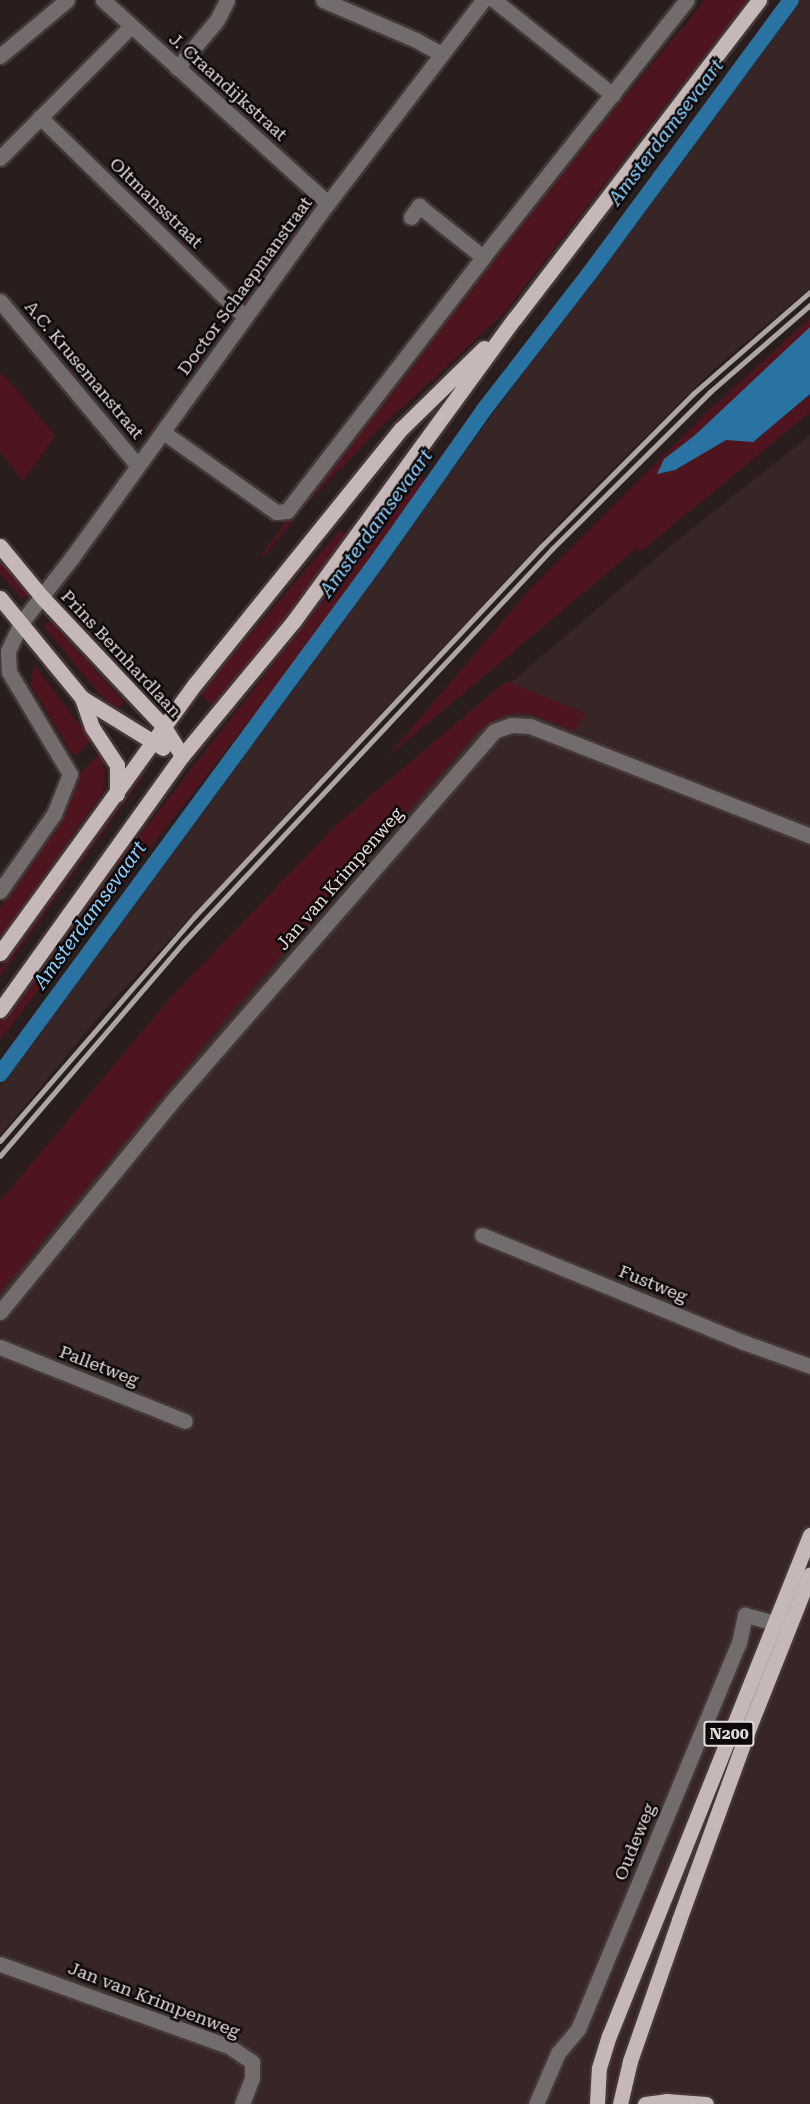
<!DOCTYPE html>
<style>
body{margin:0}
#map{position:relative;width:810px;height:2104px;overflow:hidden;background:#291d1e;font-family:"Roboto Serif",serif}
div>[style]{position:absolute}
.built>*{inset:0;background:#382627}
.green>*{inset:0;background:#4e151f;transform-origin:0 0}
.water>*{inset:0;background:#2873a2}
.canal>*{height:16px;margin:-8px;padding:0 8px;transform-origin:8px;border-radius:8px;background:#2873a2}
.roads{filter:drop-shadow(2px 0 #433738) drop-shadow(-2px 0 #433738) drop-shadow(0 2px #433738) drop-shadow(0 -2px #433738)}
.minor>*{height:15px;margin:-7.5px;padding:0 7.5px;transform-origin:7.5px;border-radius:7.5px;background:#736c6c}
.major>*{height:15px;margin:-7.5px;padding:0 7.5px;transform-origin:7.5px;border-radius:7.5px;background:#c6b8b9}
.rail>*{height:4.5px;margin:-2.25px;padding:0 2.25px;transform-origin:2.25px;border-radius:2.25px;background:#ada4a4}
span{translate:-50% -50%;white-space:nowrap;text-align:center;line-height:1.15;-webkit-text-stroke:5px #0e0909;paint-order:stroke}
.shield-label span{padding:2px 4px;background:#0e0909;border:2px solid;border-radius:4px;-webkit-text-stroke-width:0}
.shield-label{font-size:16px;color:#e3dada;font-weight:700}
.street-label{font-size:18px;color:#e3dada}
.water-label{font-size:20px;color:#8ccfff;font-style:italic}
</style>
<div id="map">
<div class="built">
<i style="clip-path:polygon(796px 0,810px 0,810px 288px,715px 368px,580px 501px,106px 1008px,0 1136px,0 1086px)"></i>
<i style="clip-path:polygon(810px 435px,810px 2104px,0 2104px,0 1273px,478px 711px,668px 548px)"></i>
</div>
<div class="green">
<i style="clip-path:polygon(705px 0,747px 0,504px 313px,381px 427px,309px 501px,264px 556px,261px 556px,284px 524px,296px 515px,316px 490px,522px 220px)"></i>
<i style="clip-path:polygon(810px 318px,810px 412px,640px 552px,637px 548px,387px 757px,527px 592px,707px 412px)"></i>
<i style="clip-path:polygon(2px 373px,55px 436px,23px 481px,0 452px,0 375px)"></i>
<i style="left:420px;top:476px;width:16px;height:704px;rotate:38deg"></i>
<i style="clip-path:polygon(340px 530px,348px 536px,288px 617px,212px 705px,199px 693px)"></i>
<i style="clip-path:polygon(0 561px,26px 593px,25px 599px,21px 598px,0 573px)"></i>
<i style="clip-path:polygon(46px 622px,51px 622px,124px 702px,116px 711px,96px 690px,44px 627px)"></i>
<i style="clip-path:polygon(34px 665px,91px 740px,76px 755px,71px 753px,30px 684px)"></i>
<i style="clip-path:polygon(506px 681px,585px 713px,575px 731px,528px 713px,503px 715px,479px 730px,231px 1012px,0 1292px,0 1201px,170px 998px,336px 825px)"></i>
<i style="clip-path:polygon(100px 753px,105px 772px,103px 792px,0 937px,0 908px,55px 827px,75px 778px)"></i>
<i style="clip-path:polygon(145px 766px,146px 773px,0 976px,0 968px,15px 946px)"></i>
</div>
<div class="water">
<i style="clip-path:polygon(810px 327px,810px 394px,753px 442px,726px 440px,675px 470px,657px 474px,664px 459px,694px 436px)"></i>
</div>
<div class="canal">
<i style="left:0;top:1074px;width:638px;rotate:-53.67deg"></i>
<i style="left:378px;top:560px;width:182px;rotate:-54.8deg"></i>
<i style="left:483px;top:411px;width:173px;rotate:-52.3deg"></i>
<i style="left:589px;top:274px;width:340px;rotate:-53.6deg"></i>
</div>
<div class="roads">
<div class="minor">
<i style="left:103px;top:0;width:303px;rotate:42.1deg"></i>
<i style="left:323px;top:0;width:101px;rotate:23.3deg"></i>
<i style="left:416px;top:40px;width:29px;rotate:29deg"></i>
<i style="left:494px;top:0;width:152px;rotate:38.6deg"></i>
<i style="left:0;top:56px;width:87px;rotate:-39.9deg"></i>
<i style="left:177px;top:68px;width:62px;rotate:-50.2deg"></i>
<i style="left:217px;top:20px;width:22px;rotate:-63deg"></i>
<i style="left:40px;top:117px;width:286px;rotate:44.3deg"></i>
<i style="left:0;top:158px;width:185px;rotate:-45.2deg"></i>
<i style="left:411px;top:217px;width:14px;rotate:-54deg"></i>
<i style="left:419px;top:206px;width:82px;rotate:38.6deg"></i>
<i style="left:0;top:301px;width:214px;rotate:50.1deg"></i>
<i style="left:163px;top:432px;width:138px;rotate:35.3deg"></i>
<i style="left:276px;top:512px;width:11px;rotate:-5deg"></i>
<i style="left:287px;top:511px;width:321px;rotate:-52.3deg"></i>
<i style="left:483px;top:257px;width:328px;rotate:-51.6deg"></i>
<i style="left:0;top:891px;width:94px;rotate:-55deg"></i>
<i style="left:54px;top:814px;width:43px;rotate:-68.2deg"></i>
<i style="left:70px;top:774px;width:119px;rotate:-120.9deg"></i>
<i style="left:9px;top:672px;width:21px;rotate:-93deg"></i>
<i style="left:8px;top:651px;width:31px;rotate:-65deg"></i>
<i style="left:21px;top:623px;width:85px;rotate:-52.2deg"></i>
<i style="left:73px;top:556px;width:435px;rotate:-54.2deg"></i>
<i style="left:328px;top:203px;width:255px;rotate:-52.6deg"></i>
<i style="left:482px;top:1235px;width:282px;rotate:22.3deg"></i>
<i style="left:743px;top:1342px;width:71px;rotate:19.7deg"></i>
<i style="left:0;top:1312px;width:279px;rotate:-50.7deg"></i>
<i style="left:177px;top:1096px;width:483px;rotate:-49deg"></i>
<i style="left:494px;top:731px;width:18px;rotate:-19deg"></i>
<i style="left:511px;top:725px;width:19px;rotate:3deg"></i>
<i style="left:530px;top:726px;width:301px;rotate:21.4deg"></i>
<i style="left:0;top:1347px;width:199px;rotate:21.8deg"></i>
<i style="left:0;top:1964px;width:245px;rotate:19.8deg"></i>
<i style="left:230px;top:2047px;width:27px;rotate:34deg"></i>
<i style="left:252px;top:2062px;width:16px;rotate:90deg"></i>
<i style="left:252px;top:2078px;width:28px;rotate:111deg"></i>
<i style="left:536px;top:2104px;width:56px;rotate:-66.7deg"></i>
<i style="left:558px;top:2053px;width:31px;rotate:-50deg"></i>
<i style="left:578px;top:2029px;width:418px;rotate:-67.4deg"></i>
<i style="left:739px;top:1643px;width:29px;rotate:-78deg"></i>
<i style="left:745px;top:1615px;width:43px;rotate:14.7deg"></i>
</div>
<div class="major">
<i style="left:0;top:546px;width:66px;rotate:50.5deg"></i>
<i style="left:42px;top:597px;width:178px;rotate:46.8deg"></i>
<i style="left:164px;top:727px;width:34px;rotate:58deg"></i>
<i style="left:0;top:598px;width:129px;rotate:50.6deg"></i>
<i style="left:82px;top:698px;width:31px;rotate:71deg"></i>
<i style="left:92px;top:727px;width:45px;rotate:56.7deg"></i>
<i style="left:117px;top:765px;width:29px;rotate:90deg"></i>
<i style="left:82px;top:698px;width:95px;rotate:31.7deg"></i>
<i style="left:0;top:953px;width:332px;rotate:-54.1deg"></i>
<i style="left:195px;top:684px;width:328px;rotate:-51.1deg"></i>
<i style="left:401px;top:429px;width:116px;rotate:-44.3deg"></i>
<i style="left:0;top:1010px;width:312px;rotate:-54.4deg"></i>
<i style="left:182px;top:756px;width:174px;rotate:-50.4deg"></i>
<i style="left:293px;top:622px;width:376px;rotate:-53.9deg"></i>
<i style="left:515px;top:318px;width:401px;rotate:-52.5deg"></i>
<i style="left:597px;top:2104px;width:36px;rotate:-87deg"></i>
<i style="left:599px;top:2068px;width:34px;rotate:-73deg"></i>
<i style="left:609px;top:2036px;width:540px;rotate:-68.14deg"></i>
<i style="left:620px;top:2104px;width:44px;rotate:-76.9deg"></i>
<i style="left:630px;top:2061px;width:149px;rotate:-70.8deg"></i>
<i style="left:679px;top:1920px;width:208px;rotate:-70deg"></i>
<i style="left:750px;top:1725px;width:162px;rotate:-68.3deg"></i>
<i style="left:645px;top:2104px;width:21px;rotate:-8deg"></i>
<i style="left:666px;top:2101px;width:40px;rotate:4.3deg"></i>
</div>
</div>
<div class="rail">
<i style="left:0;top:1141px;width:298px;rotate:-49.1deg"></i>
<i style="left:195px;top:916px;width:506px;rotate:-46.84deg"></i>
<i style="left:541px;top:547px;width:216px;rotate:-45.2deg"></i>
<i style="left:693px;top:394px;width:155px;rotate:-41.1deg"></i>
<i style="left:0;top:1156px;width:282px;rotate:-49.3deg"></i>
<i style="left:184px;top:942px;width:538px;rotate:-46.88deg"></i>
<i style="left:552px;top:549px;width:223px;rotate:-44.8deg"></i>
<i style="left:710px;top:392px;width:133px;rotate:-41deg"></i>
</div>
<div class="shield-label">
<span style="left:729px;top:1734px">N200</span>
</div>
<div class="street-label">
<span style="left:228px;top:87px;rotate:42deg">J. Craandijkstraat</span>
<span style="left:156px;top:203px;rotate:44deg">Oltmansstraat</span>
<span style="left:245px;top:286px;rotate:-54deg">Doctor Schaepmanstraat</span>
<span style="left:84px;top:370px;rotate:50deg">A.C. Krusemanstraat</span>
<span style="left:121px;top:654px;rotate:47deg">Prins Bernhardlaan</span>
<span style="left:340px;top:879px;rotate:-49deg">Jan van Krimpenweg</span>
<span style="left:653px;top:1284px;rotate:22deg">Fustweg</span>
<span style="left:99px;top:1366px;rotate:21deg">Palletweg</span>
<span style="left:635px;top:1842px;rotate:-68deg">Oudeweg</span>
<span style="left:154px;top:2000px;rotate:21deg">Jan van Krimpenweg</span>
</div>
<div class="water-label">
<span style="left:666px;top:132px;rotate:-53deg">Amsterdamsevaart</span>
<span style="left:376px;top:523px;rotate:-54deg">Amsterdamsevaart</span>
<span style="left:90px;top:915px;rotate:-54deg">Amsterdamsevaart</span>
</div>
</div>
